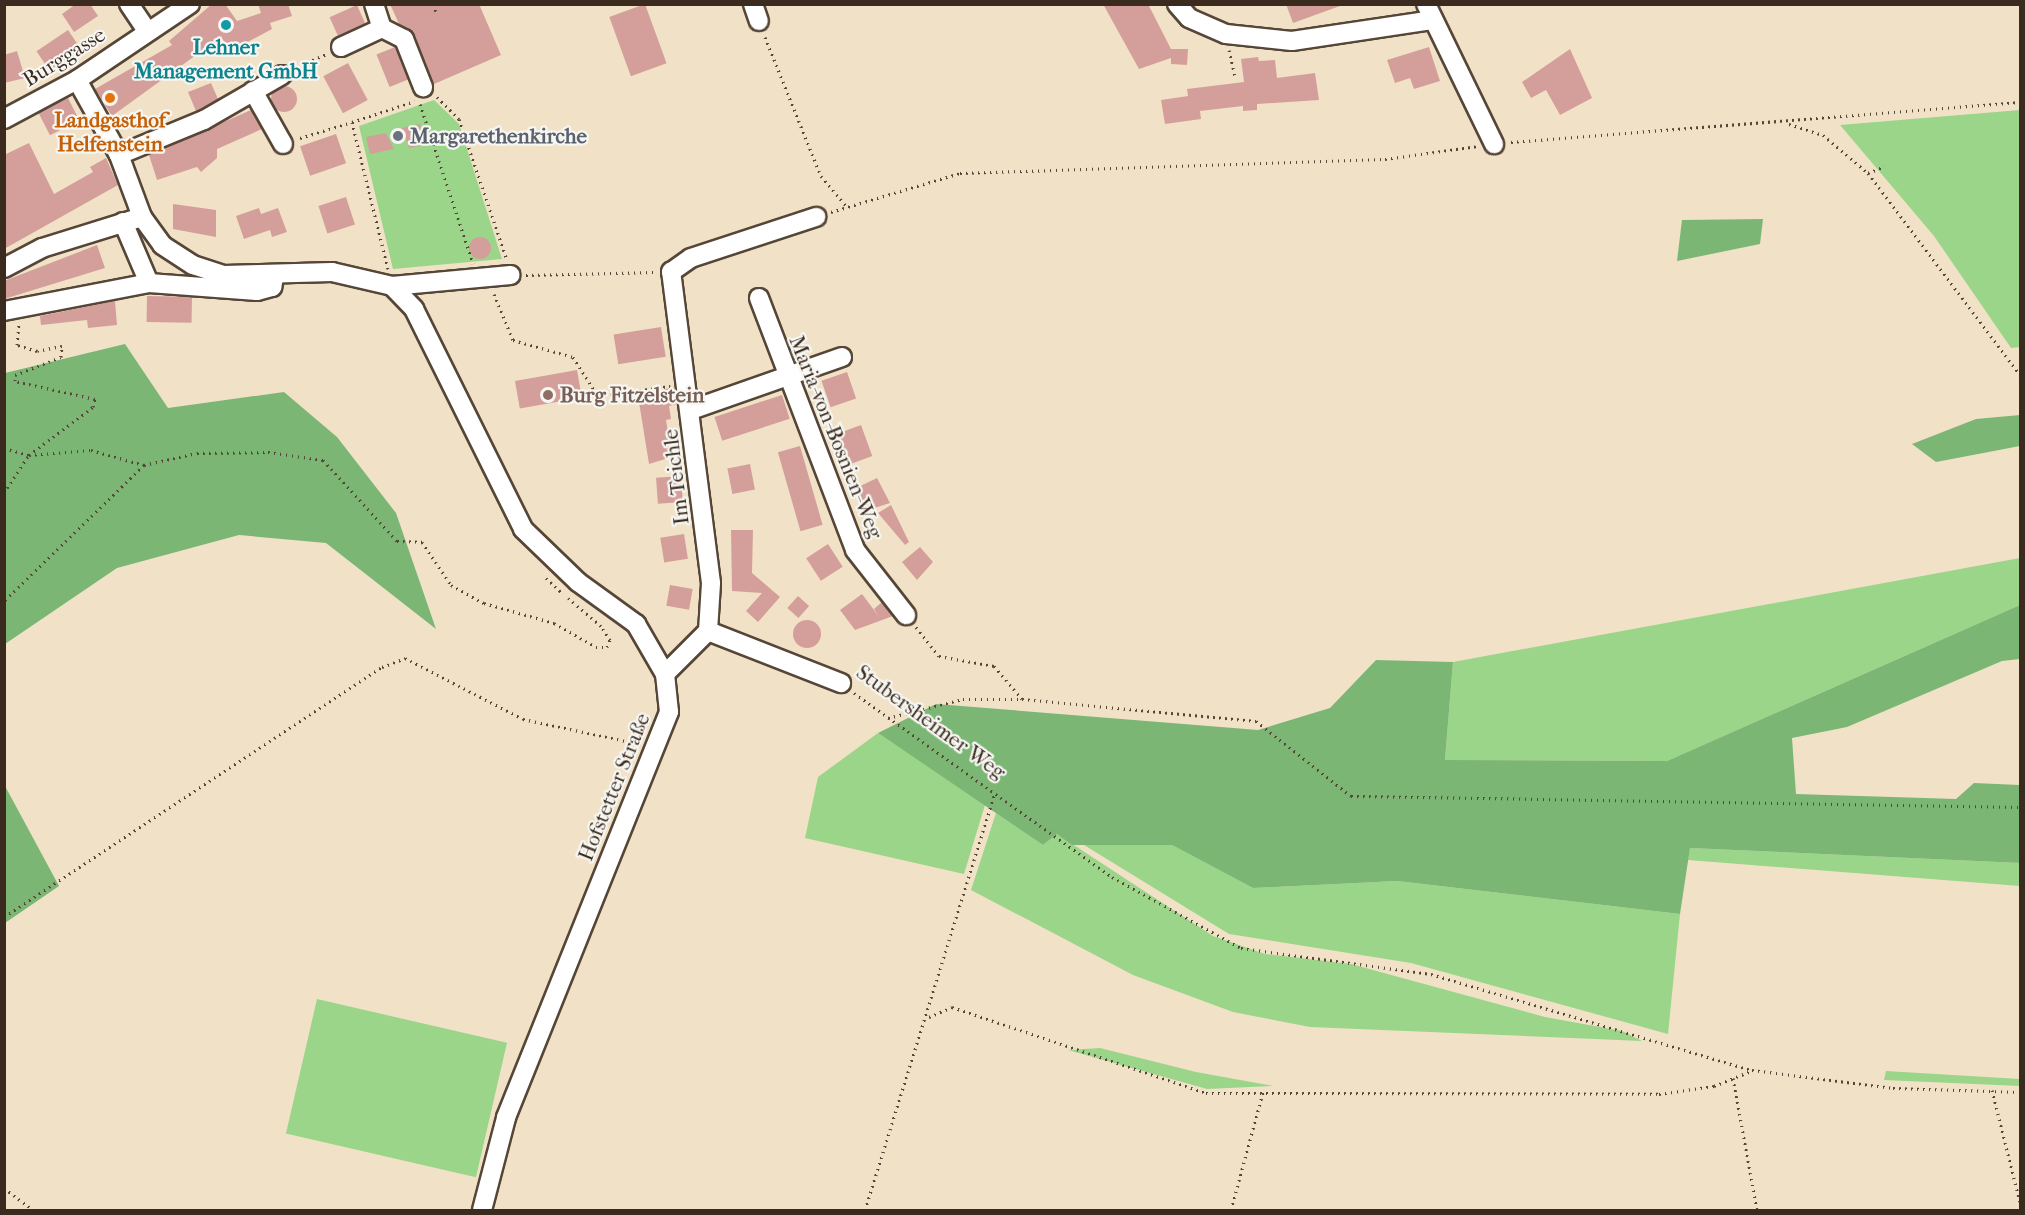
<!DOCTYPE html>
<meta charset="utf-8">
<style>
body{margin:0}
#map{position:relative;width:2025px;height:1215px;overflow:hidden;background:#f1e2c7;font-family:"IM FELL French Canon",serif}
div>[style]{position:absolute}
.green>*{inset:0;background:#9ad589;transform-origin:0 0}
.forest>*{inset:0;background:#7bb675}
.building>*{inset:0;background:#d49f9a;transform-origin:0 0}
.round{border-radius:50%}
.path>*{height:3px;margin-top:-1.5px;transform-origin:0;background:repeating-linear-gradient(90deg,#564637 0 1.5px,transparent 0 6px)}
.roads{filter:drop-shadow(2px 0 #564637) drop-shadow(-2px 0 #564637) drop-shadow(0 2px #564637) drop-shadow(0 -2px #564637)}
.minor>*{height:18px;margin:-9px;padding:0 9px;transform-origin:9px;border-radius:9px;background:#fff}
.dots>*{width:16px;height:16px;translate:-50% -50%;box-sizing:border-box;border:3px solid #f6f6f2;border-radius:50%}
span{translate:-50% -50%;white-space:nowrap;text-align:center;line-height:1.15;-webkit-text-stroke:4.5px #f6f6f2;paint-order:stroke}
.culture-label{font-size:21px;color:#0d838f;font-weight:700}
.street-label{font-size:21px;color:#3b2a1e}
.food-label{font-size:21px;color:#c56008;font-weight:700}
.worship-label{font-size:21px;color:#5b616d;font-weight:700}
.left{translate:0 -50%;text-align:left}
.education-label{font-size:21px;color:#785e54;font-weight:700}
.frame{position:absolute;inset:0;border:6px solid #3b2a1e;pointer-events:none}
</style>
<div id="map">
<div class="green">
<i style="clip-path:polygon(434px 100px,459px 124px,502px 259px,393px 269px,359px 126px)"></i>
<i style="clip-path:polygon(2020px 110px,2020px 347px,2011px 348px,1934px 236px,1840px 125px)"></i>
<i style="clip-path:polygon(2020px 558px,2020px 605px,1667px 761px,1445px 760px,1453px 662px)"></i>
<i style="clip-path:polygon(878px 733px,985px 805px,964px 874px,805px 838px,818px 777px)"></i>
<i style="clip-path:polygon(996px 813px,1043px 845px,1057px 834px,1213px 936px,1265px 954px,1351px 964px,1545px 1017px,1622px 1031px,1642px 1041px,1310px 1027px,1233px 1012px,1133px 975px,971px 890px)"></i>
<i style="clip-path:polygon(1084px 845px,1172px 845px,1253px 888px,1397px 881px,1680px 914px,1668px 1034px,1411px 963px,1229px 934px)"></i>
<i style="clip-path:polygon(1690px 848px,2020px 863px,2020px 886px,1688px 860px)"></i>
<i style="left:317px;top:999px;width:195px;height:138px;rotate:13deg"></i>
<i style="clip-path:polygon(1100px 1048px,1196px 1072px,1273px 1086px,1207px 1089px,1068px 1050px)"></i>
<i style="clip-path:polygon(1886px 1071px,2020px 1079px,2020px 1086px,1884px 1080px)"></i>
</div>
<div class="forest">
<i style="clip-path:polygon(1763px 219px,1760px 244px,1677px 261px,1682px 220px)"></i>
<i style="clip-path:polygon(125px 344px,168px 408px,284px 392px,337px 437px,396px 513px,436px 629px,326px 543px,239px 535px,117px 568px,5px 644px,5px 373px)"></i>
<i style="clip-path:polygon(2020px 415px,2020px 446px,1936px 462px,1912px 444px,1976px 419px)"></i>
<i style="clip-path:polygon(2020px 605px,2020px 659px,2002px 661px,1847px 727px,1792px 738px,1796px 794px,1956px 799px,1974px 783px,2020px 785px,2020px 863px,1690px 848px,1680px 914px,1397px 881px,1253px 888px,1172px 845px,1072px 845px,1057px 834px,1043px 845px,878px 733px,936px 704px,1258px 730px,1330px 708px,1376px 660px,1453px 662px,1445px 760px,1667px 761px)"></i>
<i style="clip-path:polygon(5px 786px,59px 886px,5px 923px,4px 923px)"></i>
</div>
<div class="building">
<i style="clip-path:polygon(76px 4px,90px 4px,98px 16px,74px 32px,62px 14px)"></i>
<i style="clip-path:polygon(212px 4px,225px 4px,237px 21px,261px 13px,258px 4px,288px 4px,292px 16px,270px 23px,272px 29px,231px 51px,221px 37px,112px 116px,95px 89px,172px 45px,169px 41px)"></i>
<i style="clip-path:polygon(390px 4px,479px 4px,501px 55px,434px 84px,414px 35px,399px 24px)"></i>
<i style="left:645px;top:4px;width:63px;height:38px;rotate:70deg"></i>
<i style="clip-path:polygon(1103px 4px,1148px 4px,1171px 49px,1188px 49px,1187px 65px,1171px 64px,1171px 58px,1139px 69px)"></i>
<i style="clip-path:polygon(1286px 4px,1339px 4px,1340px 6px,1293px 23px)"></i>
<i style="left:357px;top:5px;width:20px;height:30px;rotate:66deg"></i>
<i style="left:68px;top:30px;width:23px;height:38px;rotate:56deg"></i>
<i style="left:395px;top:47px;width:35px;height:20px;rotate:68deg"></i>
<i style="clip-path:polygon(1429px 47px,1440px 81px,1414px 89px,1410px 78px,1395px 83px,1387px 60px)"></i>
<i style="clip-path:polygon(1570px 49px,1592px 98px,1560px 115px,1546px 90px,1531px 98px,1522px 82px)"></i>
<i style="clip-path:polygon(17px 51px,25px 78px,4px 83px,4px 55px)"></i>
<i style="clip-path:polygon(1258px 57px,1259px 61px,1275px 60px,1277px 78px,1315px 73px,1319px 100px,1257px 104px,1257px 110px,1243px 111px,1243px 106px,1200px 111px,1201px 119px,1165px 124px,1161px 100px,1188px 96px,1187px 89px,1244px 82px,1241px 59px)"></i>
<i style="left:348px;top:63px;width:42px;height:28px;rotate:62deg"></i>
<i style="clip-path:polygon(211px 83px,218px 99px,196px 111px,188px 92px)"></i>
<i class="round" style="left:271px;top:86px;width:26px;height:26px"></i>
<i style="left:68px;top:98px;width:25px;height:33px;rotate:63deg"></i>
<i style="clip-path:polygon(251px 110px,262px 129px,217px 149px,217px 158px,201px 172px,197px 167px,157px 180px,149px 155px)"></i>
<i style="clip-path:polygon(420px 124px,424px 145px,409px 148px,402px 128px)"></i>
<i style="clip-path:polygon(386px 133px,394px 149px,370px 154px,366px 137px)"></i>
<i style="left:336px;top:134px;width:31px;height:38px;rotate:71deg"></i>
<i style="clip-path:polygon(29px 143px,54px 194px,93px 172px,90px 167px,106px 158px,118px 185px,4px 249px,4px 155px)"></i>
<i style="left:346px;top:197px;width:29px;height:29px;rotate:72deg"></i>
<i style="clip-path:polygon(173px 204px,216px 210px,216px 237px,173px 229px)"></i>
<i style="clip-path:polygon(259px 208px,261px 214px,278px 208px,287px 232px,272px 237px,270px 230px,244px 239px,236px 216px)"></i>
<i class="round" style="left:469px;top:237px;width:22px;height:22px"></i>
<i style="clip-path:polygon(97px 245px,105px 268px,4px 299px,4px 281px)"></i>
<i style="left:147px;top:296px;width:45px;height:26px;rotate:1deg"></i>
<i style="clip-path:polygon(115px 301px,117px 325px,88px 328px,87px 320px,41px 325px,40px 316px)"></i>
<i style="left:661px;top:327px;width:30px;height:48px;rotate:81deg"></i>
<i style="left:577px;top:370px;width:28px;height:63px;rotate:80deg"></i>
<i style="left:847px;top:372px;width:28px;height:27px;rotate:71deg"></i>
<i style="clip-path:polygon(674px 387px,677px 404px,669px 406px,671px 419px,666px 420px,672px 457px,649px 464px,638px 396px)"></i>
<i style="left:782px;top:395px;width:25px;height:71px;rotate:72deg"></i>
<i style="left:861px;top:425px;width:33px;height:26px;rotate:70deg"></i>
<i style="left:800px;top:446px;width:82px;height:23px;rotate:74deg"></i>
<i style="left:750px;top:464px;width:26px;height:23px;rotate:79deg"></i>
<i style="left:681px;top:476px;width:26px;height:25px;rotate:86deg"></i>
<i style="clip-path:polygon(877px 478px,890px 503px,865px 511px,854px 489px)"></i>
<i style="clip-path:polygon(891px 505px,909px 542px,905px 545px,878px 513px)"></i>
<i style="clip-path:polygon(731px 530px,753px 530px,752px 573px,780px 597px,758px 622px,746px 611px,762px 593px,732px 591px)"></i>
<i style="left:684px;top:534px;width:25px;height:24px;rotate:81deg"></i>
<i style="left:828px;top:544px;width:27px;height:26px;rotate:57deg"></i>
<i style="clip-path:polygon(920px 547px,933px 562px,917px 580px,902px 562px)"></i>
<i style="left:670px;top:585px;width:23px;height:21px;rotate:10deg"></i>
<i style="clip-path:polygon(862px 594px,880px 618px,874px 609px,882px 602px,893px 616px,855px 630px,840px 610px)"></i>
<i style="left:798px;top:596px;width:15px;height:16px;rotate:42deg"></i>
<i class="round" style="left:793px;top:620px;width:28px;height:28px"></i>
</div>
<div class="path">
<i style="left:433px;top:4px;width:9px;rotate:69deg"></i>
<i style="left:765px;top:37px;width:150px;rotate:68.1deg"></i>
<i style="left:821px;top:176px;width:40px;rotate:50deg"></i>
<i style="left:1229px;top:50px;width:26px;rotate:77deg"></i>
<i style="left:296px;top:67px;width:33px;rotate:-23deg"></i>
<i style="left:437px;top:97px;width:31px;rotate:45deg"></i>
<i style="left:459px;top:119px;width:146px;rotate:71.2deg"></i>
<i style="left:420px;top:104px;width:168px;rotate:71.6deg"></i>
<i style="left:1789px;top:124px;width:36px;rotate:18deg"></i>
<i style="left:1823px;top:135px;width:59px;rotate:40.2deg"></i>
<i style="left:1868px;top:173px;width:253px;rotate:53deg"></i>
<i style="left:300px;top:138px;width:54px;rotate:-17.1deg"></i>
<i style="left:1511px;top:142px;width:511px;rotate:-4.49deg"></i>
<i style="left:1868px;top:173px;width:18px;rotate:-22deg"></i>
<i style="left:831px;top:212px;width:135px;rotate:-16.8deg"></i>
<i style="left:960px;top:173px;width:425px;rotate:-1.9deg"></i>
<i style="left:1385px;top:159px;width:94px;rotate:-8deg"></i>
<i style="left:388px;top:269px;width:151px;rotate:-103.8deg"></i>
<i style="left:352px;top:122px;width:66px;rotate:-18.4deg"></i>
<i style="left:526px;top:275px;width:128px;rotate:-1.3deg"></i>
<i style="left:494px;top:294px;width:50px;rotate:67.6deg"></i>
<i style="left:513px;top:340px;width:62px;rotate:15.8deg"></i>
<i style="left:573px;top:357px;width:46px;rotate:57.3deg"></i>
<i style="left:598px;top:396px;width:73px;rotate:-7.9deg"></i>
<i style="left:4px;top:448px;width:26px;rotate:16deg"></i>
<i style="left:29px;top:455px;width:62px;rotate:-4.6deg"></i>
<i style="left:91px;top:450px;width:55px;rotate:15.8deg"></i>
<i style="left:144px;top:465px;width:195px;rotate:135.8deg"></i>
<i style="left:144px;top:465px;width:54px;rotate:-12.8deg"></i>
<i style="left:197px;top:453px;width:71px;rotate:-0.8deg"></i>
<i style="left:268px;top:452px;width:56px;rotate:8.3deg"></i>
<i style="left:323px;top:460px;width:110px;rotate:47.6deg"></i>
<i style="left:397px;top:541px;width:25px;rotate:2deg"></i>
<i style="left:422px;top:542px;width:52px;rotate:56deg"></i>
<i style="left:451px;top:585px;width:38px;rotate:29deg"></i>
<i style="left:484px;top:603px;width:73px;rotate:15.9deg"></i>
<i style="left:554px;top:623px;width:48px;rotate:29.7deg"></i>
<i style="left:596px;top:647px;width:11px"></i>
<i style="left:607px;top:647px;width:8px;rotate:-67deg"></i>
<i style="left:610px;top:640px;width:17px;rotate:-123deg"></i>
<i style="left:601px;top:626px;width:43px;rotate:-139.7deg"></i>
<i style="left:4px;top:493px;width:45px;rotate:-56.7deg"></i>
<i style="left:29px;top:455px;width:80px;rotate:-36.9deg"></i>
<i style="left:93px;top:407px;width:8px;rotate:-76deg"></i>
<i style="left:95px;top:399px;width:82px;rotate:-167.3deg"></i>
<i style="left:15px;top:381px;width:6px;rotate:-90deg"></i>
<i style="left:15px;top:375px;width:49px;rotate:-21.4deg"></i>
<i style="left:61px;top:357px;width:11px;rotate:-85deg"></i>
<i style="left:62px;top:346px;width:25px;rotate:169deg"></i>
<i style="left:37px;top:351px;width:21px;rotate:-163deg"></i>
<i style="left:17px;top:345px;width:21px;rotate:-85deg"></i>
<i style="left:546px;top:578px;width:23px;rotate:43deg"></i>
<i style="left:916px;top:627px;width:37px;rotate:52deg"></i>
<i style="left:939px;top:656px;width:56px;rotate:10.3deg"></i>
<i style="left:994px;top:666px;width:43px;rotate:49.7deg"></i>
<i style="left:854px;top:693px;width:317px;rotate:35.5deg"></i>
<i style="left:1112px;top:877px;width:147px;rotate:28.8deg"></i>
<i style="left:1241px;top:948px;width:192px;rotate:7.8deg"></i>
<i style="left:1431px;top:974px;width:335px;rotate:16.7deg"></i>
<i style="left:1752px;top:1070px;width:142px;rotate:7.3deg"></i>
<i style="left:1893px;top:1088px;width:127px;rotate:1.8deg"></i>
<i style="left:888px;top:718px;width:77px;rotate:-14.2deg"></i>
<i style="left:963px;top:699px;width:59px"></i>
<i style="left:1022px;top:699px;width:235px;rotate:5.4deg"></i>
<i style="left:1256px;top:721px;width:121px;rotate:38.3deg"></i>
<i style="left:1351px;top:796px;width:669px;rotate:0.94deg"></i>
<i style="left:4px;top:917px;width:453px;rotate:-33.5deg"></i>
<i style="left:382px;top:667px;width:25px;rotate:-21deg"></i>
<i style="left:405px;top:658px;width:133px;rotate:27.3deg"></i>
<i style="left:523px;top:719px;width:120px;rotate:12.1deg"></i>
<i style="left:929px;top:1017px;width:25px;rotate:-23deg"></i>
<i style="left:952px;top:1007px;width:268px;rotate:18.7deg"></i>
<i style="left:1206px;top:1093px;width:453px;rotate:0.1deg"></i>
<i style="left:1659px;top:1094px;width:56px;rotate:-8.3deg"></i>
<i style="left:1714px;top:1086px;width:40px;rotate:-22deg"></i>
<i style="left:1733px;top:1078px;width:134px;rotate:79.7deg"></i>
<i style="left:1992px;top:1090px;width:115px;rotate:76deg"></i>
<i style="left:4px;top:1188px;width:36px;rotate:37deg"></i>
<i style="left:865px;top:1210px;width:434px;rotate:-72.7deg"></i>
<i style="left:1231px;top:1210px;width:122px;rotate:-74.8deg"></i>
</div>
<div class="roads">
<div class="minor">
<i style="left:129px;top:4px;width:30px;rotate:56deg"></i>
<i style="left:374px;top:4px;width:25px;rotate:72deg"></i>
<i style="left:382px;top:28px;width:25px;rotate:27deg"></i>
<i style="left:404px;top:39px;width:52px;rotate:68.4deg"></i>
<i style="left:753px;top:4px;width:18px;rotate:71deg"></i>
<i style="left:1177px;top:4px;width:18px;rotate:49deg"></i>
<i style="left:1189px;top:18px;width:40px;rotate:23.4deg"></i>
<i style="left:1226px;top:34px;width:66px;rotate:6.1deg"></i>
<i style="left:1292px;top:41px;width:143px;rotate:-8.5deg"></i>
<i style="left:1426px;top:4px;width:156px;rotate:64.1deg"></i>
<i style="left:341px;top:47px;width:45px;rotate:-24.9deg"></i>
<i style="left:77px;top:80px;width:86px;rotate:60.8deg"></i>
<i style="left:119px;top:155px;width:66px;rotate:69.6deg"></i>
<i style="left:142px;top:217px;width:34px;rotate:54deg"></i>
<i style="left:162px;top:245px;width:37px;rotate:33deg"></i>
<i style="left:193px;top:265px;width:33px;rotate:18deg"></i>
<i style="left:224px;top:275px;width:108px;rotate:-1.6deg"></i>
<i style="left:332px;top:272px;width:62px;rotate:13.1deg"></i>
<i style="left:392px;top:286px;width:32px;rotate:46deg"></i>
<i style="left:414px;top:309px;width:246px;rotate:63.6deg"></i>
<i style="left:523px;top:529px;width:76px;rotate:43.9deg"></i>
<i style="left:578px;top:582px;width:72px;rotate:35.9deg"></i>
<i style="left:636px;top:624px;width:58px;rotate:59.9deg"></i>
<i style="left:665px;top:674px;width:38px;rotate:84deg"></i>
<i style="left:669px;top:712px;width:437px;rotate:111.9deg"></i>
<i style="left:506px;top:1118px;width:95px;rotate:104.6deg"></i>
<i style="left:253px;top:91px;width:61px;rotate:60.5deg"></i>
<i style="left:4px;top:119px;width:83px;rotate:-28.1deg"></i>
<i style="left:77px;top:80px;width:136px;rotate:-33.9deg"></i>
<i style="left:119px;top:155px;width:92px;rotate:-22.4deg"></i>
<i style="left:204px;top:120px;width:90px;rotate:-30deg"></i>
<i style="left:123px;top:222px;width:66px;rotate:66.9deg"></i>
<i style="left:4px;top:268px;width:43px;rotate:-27.8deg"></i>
<i style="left:42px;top:248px;width:105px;rotate:-17.2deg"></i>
<i style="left:392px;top:286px;width:119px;rotate:-5.3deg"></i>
<i style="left:759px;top:298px;width:270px;rotate:69.1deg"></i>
<i style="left:855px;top:550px;width:83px;rotate:51.9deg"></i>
<i style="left:4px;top:311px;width:148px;rotate:-10.9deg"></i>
<i style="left:149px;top:283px;width:108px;rotate:4.2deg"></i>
<i style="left:257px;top:291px;width:16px;rotate:-15deg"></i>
<i style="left:272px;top:287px;width:13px;rotate:-77deg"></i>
<i style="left:691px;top:410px;width:160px;rotate:-19.3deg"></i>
<i style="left:708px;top:631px;width:143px;rotate:21.4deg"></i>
<i style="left:665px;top:674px;width:61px;rotate:-45deg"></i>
<i style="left:708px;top:631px;width:48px;rotate:-86.4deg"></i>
<i style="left:711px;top:583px;width:314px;rotate:-97.3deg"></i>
<i style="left:671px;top:272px;width:24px;rotate:-35deg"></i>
<i style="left:691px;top:258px;width:132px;rotate:-18.2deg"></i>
</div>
</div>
<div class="dots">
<i style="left:226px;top:25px;background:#0f9aa8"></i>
<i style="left:110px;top:98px;background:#e8710a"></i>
<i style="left:398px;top:136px;background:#6b7280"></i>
<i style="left:548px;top:395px;background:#8d6e63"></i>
</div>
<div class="culture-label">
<span style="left:226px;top:59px">Lehner<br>Management GmbH</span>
</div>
<div class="street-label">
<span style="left:64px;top:57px;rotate:-32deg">Burggasse</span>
<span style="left:836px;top:437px;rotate:68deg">Maria-von-Bosnien-Weg</span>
<span style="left:676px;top:477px;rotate:-97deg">Im Teichle</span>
<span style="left:931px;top:722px;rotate:36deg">Stubersheimer Weg</span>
<span style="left:614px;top:787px;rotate:-68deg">Hofstetter Straße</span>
</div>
<div class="food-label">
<span style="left:110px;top:132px">Landgasthof<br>Helfenstein</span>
</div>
<div class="worship-label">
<span class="left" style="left:410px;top:136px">Margarethenkirche</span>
</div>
<div class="education-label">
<span class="left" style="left:560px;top:395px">Burg Fitzelstein</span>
</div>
<div class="frame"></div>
</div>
